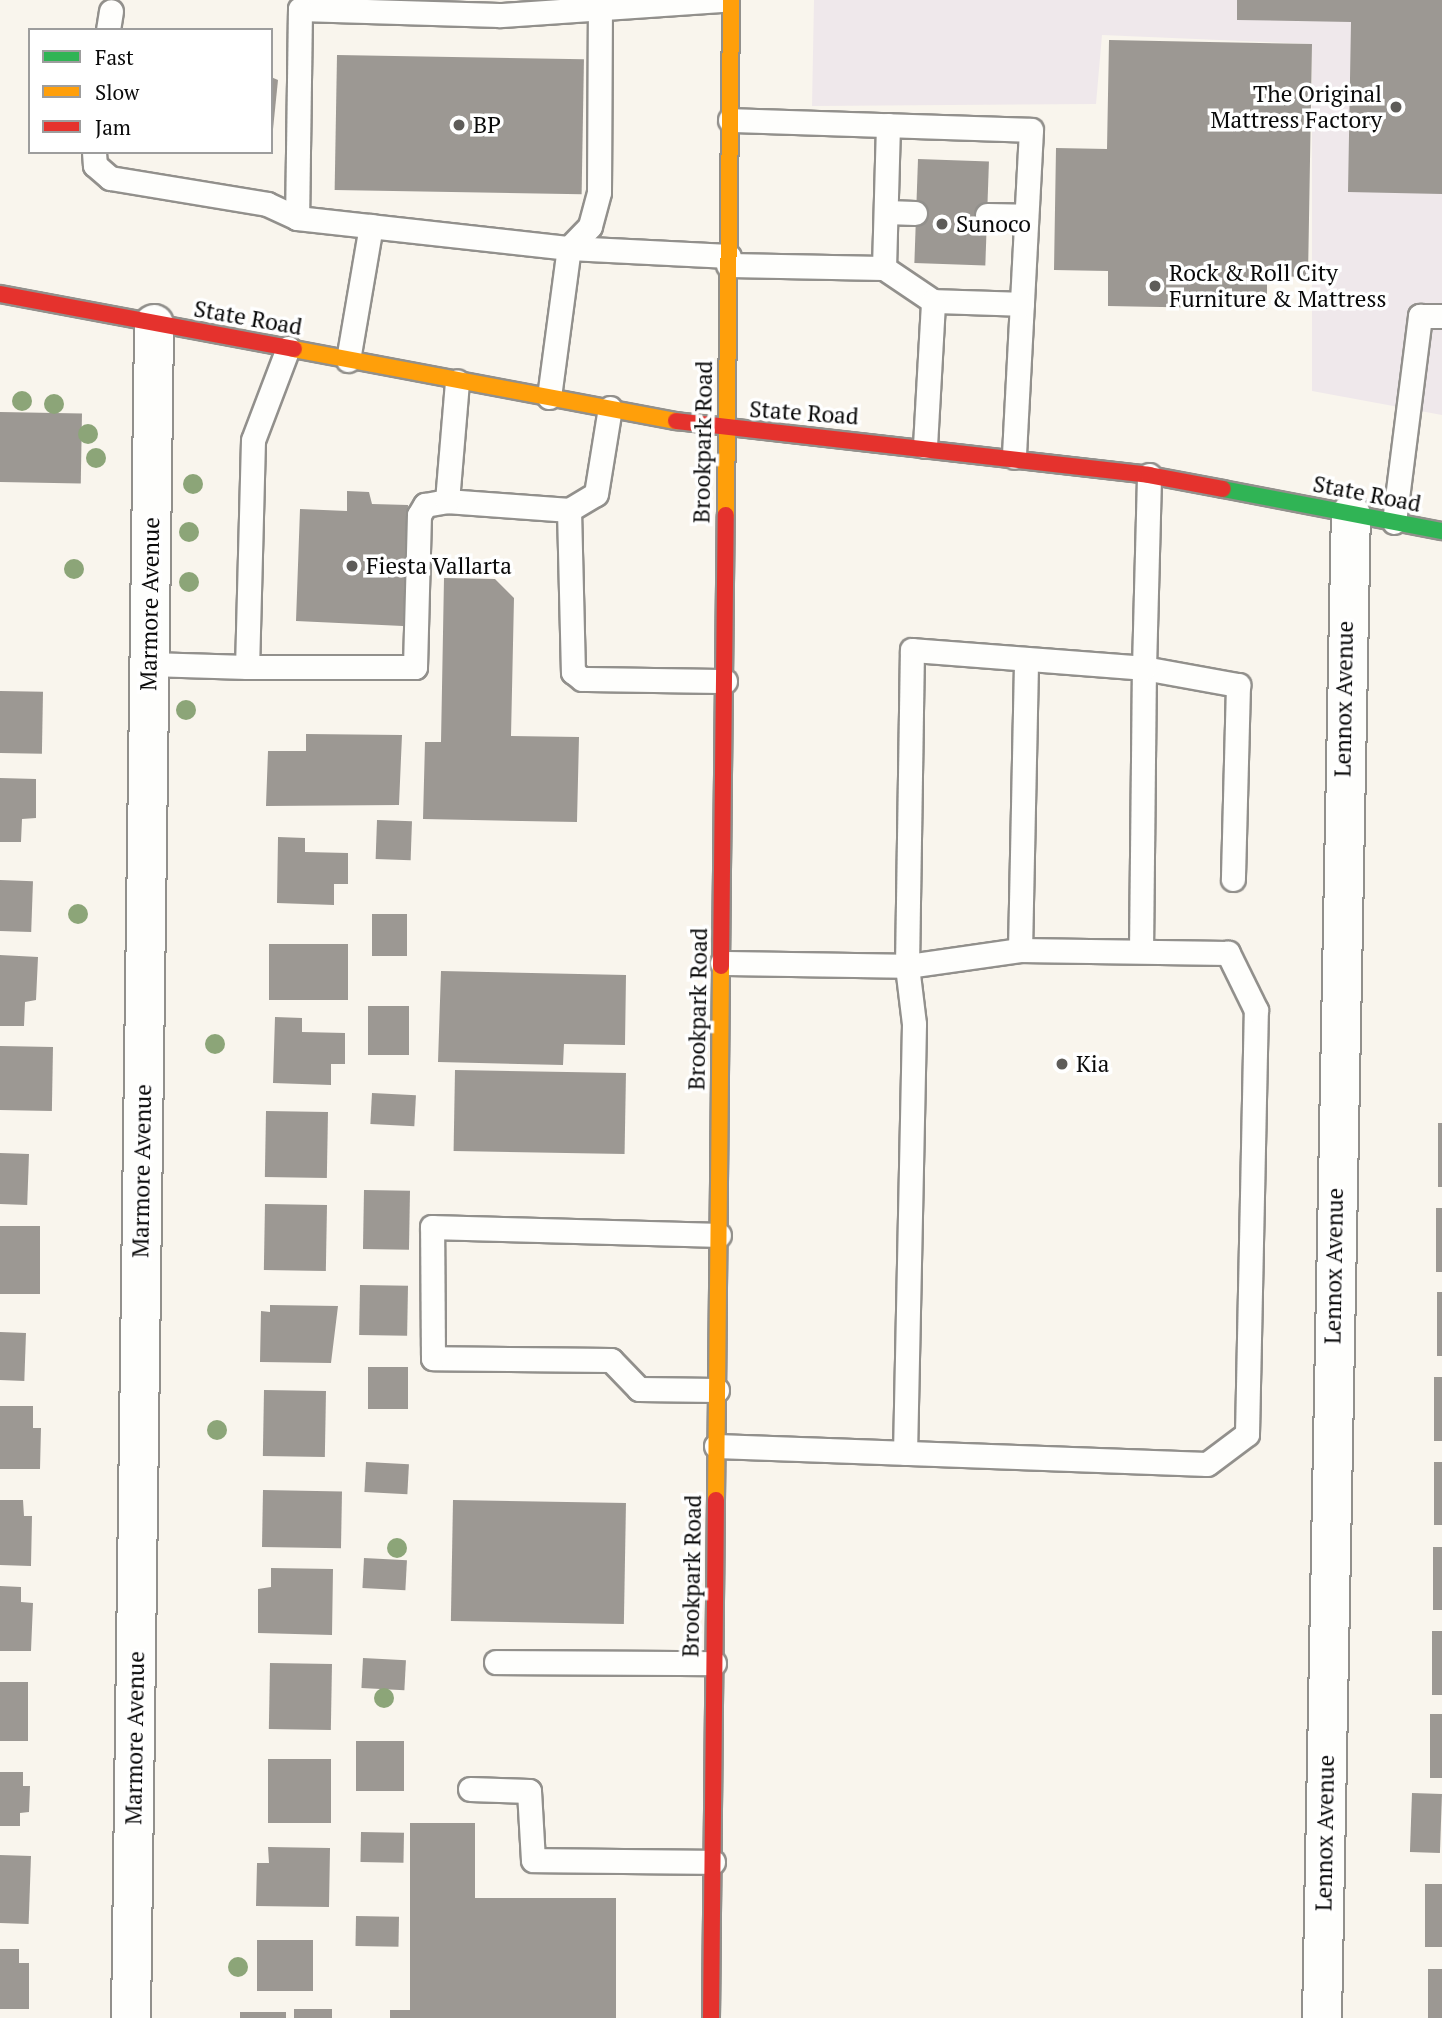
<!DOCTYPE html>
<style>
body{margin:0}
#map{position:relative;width:1442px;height:2018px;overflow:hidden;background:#f9f5ed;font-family:"PT Serif",serif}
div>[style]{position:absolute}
.industrial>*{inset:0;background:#efe8eb}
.building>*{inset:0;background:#9c9893;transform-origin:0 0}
.roads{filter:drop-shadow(2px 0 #92908c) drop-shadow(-2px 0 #92908c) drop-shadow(0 2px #92908c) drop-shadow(0 -2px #92908c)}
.lane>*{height:23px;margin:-11.5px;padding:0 11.5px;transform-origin:11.5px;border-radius:11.5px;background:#fefefc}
.street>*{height:38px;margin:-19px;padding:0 19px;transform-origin:19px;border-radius:19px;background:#fefefc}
.fast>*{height:16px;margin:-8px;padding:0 8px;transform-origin:8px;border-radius:8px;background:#30b455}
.slow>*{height:16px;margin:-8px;padding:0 8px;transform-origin:8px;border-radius:8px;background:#ff9f0a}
.jam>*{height:16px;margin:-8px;padding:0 8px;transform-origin:8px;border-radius:8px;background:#e5322d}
.trees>*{width:20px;height:20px;margin:-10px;border-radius:50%;background:#8ca578}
.dots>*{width:19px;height:19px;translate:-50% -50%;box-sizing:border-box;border:4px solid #fff;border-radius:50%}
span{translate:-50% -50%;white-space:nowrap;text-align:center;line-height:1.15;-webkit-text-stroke:7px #fff;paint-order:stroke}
.poi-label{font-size:23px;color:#0a0a0a}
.right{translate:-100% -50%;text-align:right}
.left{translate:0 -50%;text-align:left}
.street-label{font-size:23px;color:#0a0a0a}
.legend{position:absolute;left:28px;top:28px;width:245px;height:126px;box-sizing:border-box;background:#fff;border:2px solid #9d9d9d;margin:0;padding:9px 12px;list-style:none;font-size:21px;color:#0a0a0a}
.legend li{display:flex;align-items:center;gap:14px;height:35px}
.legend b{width:35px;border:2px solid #9d9d9d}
</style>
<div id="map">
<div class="industrial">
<i style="clip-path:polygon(814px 0,1442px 0,1442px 415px,1312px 391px,1312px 44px,1102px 35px,1096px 104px,812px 106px)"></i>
</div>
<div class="building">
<i style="clip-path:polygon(1237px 0,1442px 0,1442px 194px,1348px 192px,1351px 22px,1237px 20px)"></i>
<i style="clip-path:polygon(1109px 40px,1312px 44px,1308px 277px,1267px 276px,1267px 309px,1108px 306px,1108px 271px,1054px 270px,1056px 148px,1107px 149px)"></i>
<i style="left:337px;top:55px;width:247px;height:135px;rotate:1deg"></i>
<i style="clip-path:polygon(271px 77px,278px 80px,271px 149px)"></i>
<i style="left:918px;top:159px;width:71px;height:104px;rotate:2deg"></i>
<i style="left:0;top:412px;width:82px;height:70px;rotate:1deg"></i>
<i style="clip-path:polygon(347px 491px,369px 492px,372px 504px,408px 505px,403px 626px,296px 621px,300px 509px,347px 511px)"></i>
<i style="clip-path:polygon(444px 578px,495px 579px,514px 598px,511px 736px,579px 737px,577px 822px,423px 819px,425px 742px,441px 742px)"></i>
<i style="left:0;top:691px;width:43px;height:62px;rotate:1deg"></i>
<i style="clip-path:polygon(306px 734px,402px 735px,399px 805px,266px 806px,268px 751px,306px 751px)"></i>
<i style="clip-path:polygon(0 778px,36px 779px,36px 818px,22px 819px,21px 842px,0 842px)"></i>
<i style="left:377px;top:820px;width:35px;height:39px;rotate:2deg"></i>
<i style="clip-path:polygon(278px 837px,305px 838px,305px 852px,348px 853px,348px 884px,334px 884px,334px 905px,277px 903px)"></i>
<i style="left:0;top:880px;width:33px;height:51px;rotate:2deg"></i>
<i style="left:372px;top:914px;width:35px;height:42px"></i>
<i style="left:269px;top:944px;width:79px;height:56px"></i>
<i style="clip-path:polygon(0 955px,38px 957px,36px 1000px,25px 1002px,24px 1026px,0 1026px)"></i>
<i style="clip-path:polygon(441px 971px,626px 975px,625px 1045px,564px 1044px,563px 1065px,438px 1062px)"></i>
<i style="left:368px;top:1006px;width:41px;height:49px"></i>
<i style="clip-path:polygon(275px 1017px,302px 1018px,302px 1032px,345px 1033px,345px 1064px,331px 1064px,331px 1085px,273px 1083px)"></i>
<i style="left:0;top:1046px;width:53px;height:64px;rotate:1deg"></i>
<i style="left:455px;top:1070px;width:171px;height:81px;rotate:1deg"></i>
<i style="left:372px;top:1093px;width:44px;height:31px;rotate:3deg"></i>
<i style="left:266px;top:1111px;width:62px;height:66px;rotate:1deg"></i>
<i style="left:1438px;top:1123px;width:4px;height:64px"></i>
<i style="left:0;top:1153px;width:29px;height:51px;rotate:2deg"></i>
<i style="left:364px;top:1190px;width:46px;height:59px;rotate:1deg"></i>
<i style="left:265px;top:1204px;width:62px;height:66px;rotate:1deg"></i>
<i style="left:1436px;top:1208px;width:6px;height:64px"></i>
<i style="left:0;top:1226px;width:40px;height:68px"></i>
<i style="left:360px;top:1285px;width:48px;height:50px;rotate:1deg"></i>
<i style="left:1437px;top:1292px;width:5px;height:64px"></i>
<i style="clip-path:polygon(270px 1305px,338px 1306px,331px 1363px,260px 1362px,261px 1311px,270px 1312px)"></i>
<i style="left:0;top:1332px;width:26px;height:48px;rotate:2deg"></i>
<i style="left:368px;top:1367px;width:40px;height:42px"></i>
<i style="left:1434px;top:1377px;width:8px;height:64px"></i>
<i style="left:264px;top:1390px;width:62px;height:66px;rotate:1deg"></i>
<i style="clip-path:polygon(0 1406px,33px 1406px,33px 1428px,41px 1428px,40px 1469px,0 1469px)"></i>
<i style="left:366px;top:1462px;width:43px;height:30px;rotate:3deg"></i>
<i style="left:1434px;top:1462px;width:8px;height:63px"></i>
<i style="left:263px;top:1490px;width:79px;height:57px;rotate:1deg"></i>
<i style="clip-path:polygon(0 1500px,23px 1500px,24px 1516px,32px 1516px,31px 1566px,0 1565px)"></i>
<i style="left:453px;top:1500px;width:173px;height:121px;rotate:1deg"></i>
<i style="left:1433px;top:1547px;width:9px;height:63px"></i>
<i style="left:364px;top:1558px;width:43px;height:30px;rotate:3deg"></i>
<i style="clip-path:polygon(271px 1568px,333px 1569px,332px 1635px,258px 1633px,258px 1589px,271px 1587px)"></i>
<i style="clip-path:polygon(0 1586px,21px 1587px,21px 1602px,33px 1603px,31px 1651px,0 1651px)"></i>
<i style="left:1432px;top:1631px;width:10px;height:64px"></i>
<i style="left:363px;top:1658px;width:43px;height:30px;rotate:3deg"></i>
<i style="left:270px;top:1663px;width:62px;height:66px;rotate:1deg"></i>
<i style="left:0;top:1682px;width:28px;height:59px"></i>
<i style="left:1430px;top:1714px;width:12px;height:64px"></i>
<i style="left:356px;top:1741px;width:48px;height:50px"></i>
<i style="left:268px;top:1759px;width:63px;height:64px"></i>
<i style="clip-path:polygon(0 1772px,23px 1772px,23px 1786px,30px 1786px,29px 1812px,20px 1813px,20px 1826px,0 1826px)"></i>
<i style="left:1412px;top:1793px;width:30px;height:59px;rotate:2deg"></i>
<i style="clip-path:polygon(410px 1823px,475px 1823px,475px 1898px,616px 1898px,616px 2018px,390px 2018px,390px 2010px,410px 2010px)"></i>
<i style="left:361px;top:1832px;width:43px;height:30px;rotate:1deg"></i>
<i style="clip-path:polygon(268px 1847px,330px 1848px,329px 1907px,256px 1906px,257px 1863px,269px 1863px)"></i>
<i style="left:0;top:1855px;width:31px;height:68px;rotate:2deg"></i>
<i style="left:1425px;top:1884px;width:17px;height:63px"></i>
<i style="left:356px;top:1916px;width:43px;height:30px;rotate:1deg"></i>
<i style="left:257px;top:1940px;width:56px;height:51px"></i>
<i style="clip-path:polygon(0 1949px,19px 1949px,19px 1963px,29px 1963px,29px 2009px,0 2009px)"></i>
<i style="left:1428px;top:1969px;width:14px;height:49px"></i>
<i style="left:332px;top:2009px;width:9px;height:38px;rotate:90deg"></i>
<i style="left:240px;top:2012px;width:46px;height:6px"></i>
</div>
<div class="roads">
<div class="lane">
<i style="left:721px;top:0;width:223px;rotate:176.1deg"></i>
<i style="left:499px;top:15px;width:199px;rotate:-178.3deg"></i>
<i style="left:300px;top:9px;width:209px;rotate:90.8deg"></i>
<i style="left:297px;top:218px;width:274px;rotate:6.3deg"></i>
<i style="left:569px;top:248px;width:160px;rotate:2.9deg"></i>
<i style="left:108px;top:30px;width:19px;rotate:-81deg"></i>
<i style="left:730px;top:120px;width:301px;rotate:1.9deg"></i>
<i style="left:1031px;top:130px;width:327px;rotate:93deg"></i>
<i style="left:94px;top:152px;width:13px;rotate:86deg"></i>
<i style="left:95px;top:165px;width:20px;rotate:41deg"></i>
<i style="left:110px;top:178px;width:159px;rotate:9.4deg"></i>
<i style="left:267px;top:204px;width:33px;rotate:25deg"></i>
<i style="left:886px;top:212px;width:29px;rotate:2deg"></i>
<i style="left:987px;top:215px;width:39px;rotate:1deg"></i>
<i style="left:728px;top:265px;width:156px;rotate:1.1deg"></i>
<i style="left:884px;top:268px;width:143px;rotate:-88.4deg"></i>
<i style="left:884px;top:268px;width:59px;rotate:34deg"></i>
<i style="left:933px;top:301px;width:89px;rotate:1.9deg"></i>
<i style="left:288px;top:348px;width:98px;rotate:110.8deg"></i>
<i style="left:253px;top:440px;width:227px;rotate:91.5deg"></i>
<i style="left:247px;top:667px;width:168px"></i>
<i style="left:415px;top:667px;width:152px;rotate:-88.5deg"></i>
<i style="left:419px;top:515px;width:12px;rotate:-59deg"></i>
<i style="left:425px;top:505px;width:22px;rotate:-10deg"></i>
<i style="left:447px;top:501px;width:122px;rotate:4.2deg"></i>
<i style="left:569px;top:510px;width:162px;rotate:88.6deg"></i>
<i style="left:573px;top:672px;width:11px;rotate:38deg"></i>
<i style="left:582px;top:679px;width:143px;rotate:0.8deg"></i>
<i style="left:348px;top:360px;width:136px;rotate:-80.3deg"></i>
<i style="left:549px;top:397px;width:150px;rotate:-82.4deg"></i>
<i style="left:569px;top:248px;width:30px;rotate:-46deg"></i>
<i style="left:590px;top:226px;width:35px;rotate:-75deg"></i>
<i style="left:599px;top:192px;width:184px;rotate:-89.7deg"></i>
<i style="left:925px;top:446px;width:145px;rotate:-86.8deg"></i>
<i style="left:447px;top:501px;width:120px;rotate:-85.2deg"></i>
<i style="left:569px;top:510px;width:31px;rotate:-31deg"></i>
<i style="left:596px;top:494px;width:87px;rotate:-80.8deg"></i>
<i style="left:1394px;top:522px;width:208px;rotate:-82.8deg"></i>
<i style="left:1420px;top:316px;width:22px"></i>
<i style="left:149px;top:664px;width:98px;rotate:1.8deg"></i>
<i style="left:1020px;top:950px;width:291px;rotate:-88.8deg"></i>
<i style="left:1141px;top:951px;width:283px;rotate:-89.4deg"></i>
<i style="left:1144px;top:668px;width:96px;rotate:10.3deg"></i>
<i style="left:1238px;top:685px;width:194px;rotate:91.5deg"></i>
<i style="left:722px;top:963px;width:185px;rotate:0.9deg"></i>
<i style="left:907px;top:966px;width:316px;rotate:-89.1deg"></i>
<i style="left:912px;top:650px;width:233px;rotate:4.4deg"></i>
<i style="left:1144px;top:668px;width:193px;rotate:-88.5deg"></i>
<i style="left:717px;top:1390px;width:78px;rotate:-179.3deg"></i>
<i style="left:639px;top:1389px;width:40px;rotate:-134deg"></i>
<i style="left:611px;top:1360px;width:178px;rotate:-179.4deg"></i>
<i style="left:433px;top:1358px;width:131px;rotate:-90.4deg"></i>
<i style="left:432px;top:1227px;width:287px;rotate:1.6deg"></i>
<i style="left:716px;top:1446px;width:111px;rotate:2.1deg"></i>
<i style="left:827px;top:1450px;width:380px;rotate:2.1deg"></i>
<i style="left:1207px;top:1464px;width:50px;rotate:-36.9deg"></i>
<i style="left:1247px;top:1434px;width:424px;rotate:-88.8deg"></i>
<i style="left:1256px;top:1010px;width:64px;rotate:-116.2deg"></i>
<i style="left:1228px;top:953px;width:208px;rotate:-179.2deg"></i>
<i style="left:1020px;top:950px;width:114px;rotate:171.9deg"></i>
<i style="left:907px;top:966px;width:58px;rotate:83.1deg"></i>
<i style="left:914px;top:1024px;width:429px;rotate:91.2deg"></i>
<i style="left:496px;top:1662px;width:218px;rotate:0.3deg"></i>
<i style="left:470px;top:1789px;width:59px;rotate:1.9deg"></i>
<i style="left:529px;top:1791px;width:69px;rotate:86.7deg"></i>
<i style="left:533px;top:1860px;width:180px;rotate:0.6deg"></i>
</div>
<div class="street">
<i style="left:131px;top:2018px;width:1694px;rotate:-89.22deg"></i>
<i style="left:1322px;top:2018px;width:1504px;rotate:-88.9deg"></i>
</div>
<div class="fast">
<i style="left:1223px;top:489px;width:223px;rotate:10.9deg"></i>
</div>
<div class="slow">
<i style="left:294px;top:349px;width:389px;rotate:10.7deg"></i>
<i style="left:726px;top:515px;width:515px;rotate:-89.44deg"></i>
<i style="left:716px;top:1500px;width:534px;rotate:-89.46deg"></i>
</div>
<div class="jam">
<i style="left:0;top:294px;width:299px;rotate:10.6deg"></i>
<i style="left:676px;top:421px;width:476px;rotate:6.5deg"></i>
<i style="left:1149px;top:475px;width:75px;rotate:10.7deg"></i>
<i style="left:721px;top:966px;width:451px;rotate:-89.4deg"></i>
<i style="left:711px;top:2018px;width:518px;rotate:-89.45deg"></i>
</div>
</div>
<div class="trees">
<i style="left:22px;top:401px"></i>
<i style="left:54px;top:404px"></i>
<i style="left:88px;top:434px"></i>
<i style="left:96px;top:458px"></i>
<i style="left:193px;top:484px"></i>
<i style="left:189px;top:532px"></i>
<i style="left:74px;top:569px"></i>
<i style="left:189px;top:582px"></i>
<i style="left:186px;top:710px"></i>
<i style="left:78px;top:914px"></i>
<i style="left:215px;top:1044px"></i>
<i style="left:217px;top:1430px"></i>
<i style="left:397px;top:1548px"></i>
<i style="left:384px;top:1698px"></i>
<i style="left:238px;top:1967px"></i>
</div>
<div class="dots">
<i style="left:1396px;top:107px;background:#5e5c59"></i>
<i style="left:459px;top:125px;background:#5e5c59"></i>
<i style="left:942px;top:224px;background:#5e5c59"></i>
<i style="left:1155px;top:286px;background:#5e5c59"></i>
<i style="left:352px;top:566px;background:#5e5c59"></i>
<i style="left:1062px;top:1064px;background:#5e5c59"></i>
</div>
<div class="poi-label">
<span class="right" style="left:1382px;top:107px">The Original<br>Mattress Factory</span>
<span class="left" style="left:473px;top:125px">BP</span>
<span class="left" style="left:956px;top:224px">Sunoco</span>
<span class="left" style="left:1169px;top:286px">Rock &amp; Roll City<br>Furniture &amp; Mattress</span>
<span class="left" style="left:366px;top:566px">Fiesta Vallarta</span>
<span class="left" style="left:1076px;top:1064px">Kia</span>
</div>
<div class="street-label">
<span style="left:248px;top:318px;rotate:10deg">State Road</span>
<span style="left:804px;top:413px;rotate:4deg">State Road</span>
<span style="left:703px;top:442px;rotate:-89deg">Brookpark Road</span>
<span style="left:1367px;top:494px;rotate:11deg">State Road</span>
<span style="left:150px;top:604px;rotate:-89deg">Marmore Avenue</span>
<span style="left:1344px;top:699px;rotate:-89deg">Lennox Avenue</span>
<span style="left:698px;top:1009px;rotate:-89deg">Brookpark Road</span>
<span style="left:142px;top:1171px;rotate:-89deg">Marmore Avenue</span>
<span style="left:1334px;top:1266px;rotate:-89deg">Lennox Avenue</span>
<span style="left:692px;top:1576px;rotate:-89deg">Brookpark Road</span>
<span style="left:135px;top:1738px;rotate:-89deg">Marmore Avenue</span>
<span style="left:1325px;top:1833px;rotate:-89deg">Lennox Avenue</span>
</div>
<ul class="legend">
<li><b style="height:9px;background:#30b455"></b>Fast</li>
<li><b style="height:9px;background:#ff9f0a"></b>Slow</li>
<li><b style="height:9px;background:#e5322d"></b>Jam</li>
</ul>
</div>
